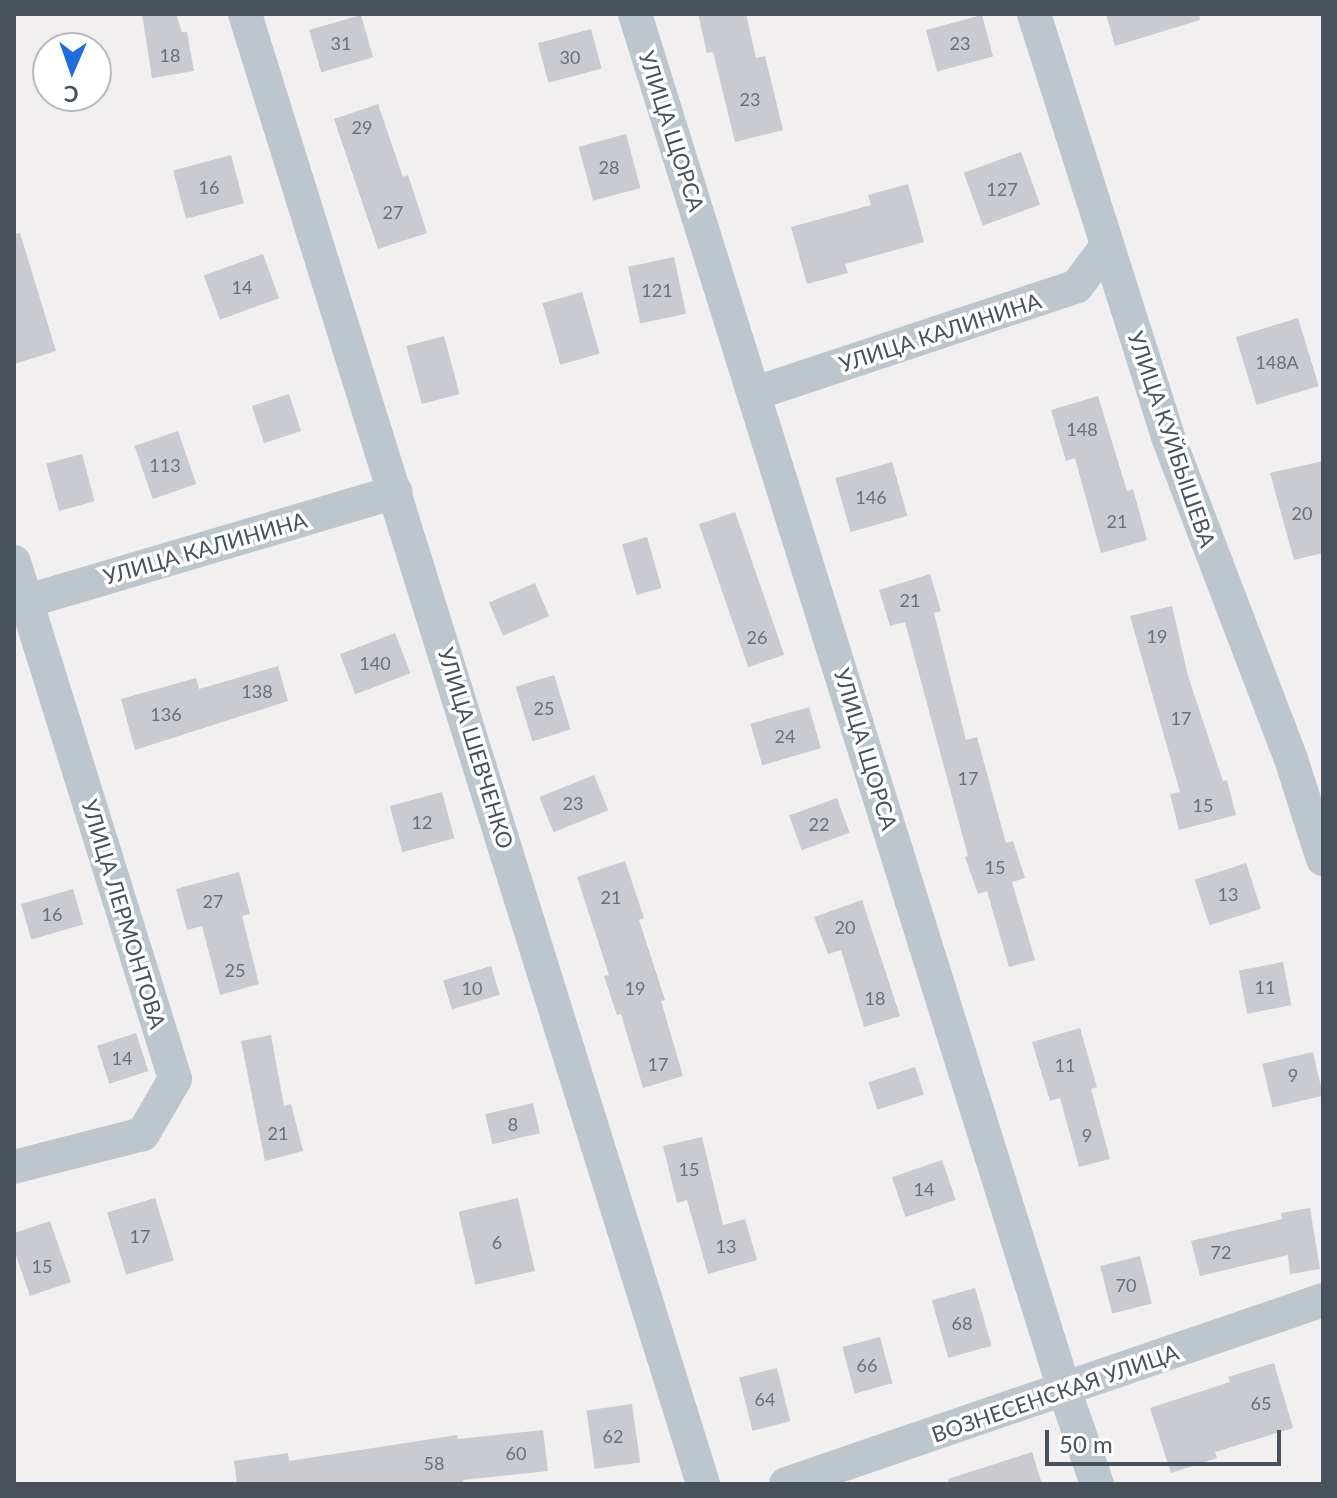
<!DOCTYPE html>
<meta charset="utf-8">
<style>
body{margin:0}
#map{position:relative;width:1337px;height:1498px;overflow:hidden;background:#f1efef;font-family:Lato,sans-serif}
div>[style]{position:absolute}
.building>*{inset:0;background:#c9cbd1;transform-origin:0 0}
.minor>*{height:34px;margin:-17px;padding:0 17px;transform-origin:17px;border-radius:17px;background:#bec6cd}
span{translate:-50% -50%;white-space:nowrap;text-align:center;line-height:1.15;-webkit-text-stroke:7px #fff;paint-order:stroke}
.number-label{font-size:18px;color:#687079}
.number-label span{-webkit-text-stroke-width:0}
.street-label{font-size:22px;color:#48515c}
.frame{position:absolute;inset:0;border:16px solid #48515c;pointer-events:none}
.north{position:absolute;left:32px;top:32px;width:80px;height:80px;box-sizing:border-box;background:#fff;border:2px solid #b6b9be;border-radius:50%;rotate:182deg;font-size:22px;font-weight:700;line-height:32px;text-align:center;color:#48515c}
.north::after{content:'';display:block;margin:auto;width:28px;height:36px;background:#216bda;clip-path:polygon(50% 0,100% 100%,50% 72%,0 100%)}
.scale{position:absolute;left:1045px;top:1430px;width:236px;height:36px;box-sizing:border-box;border:4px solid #48515c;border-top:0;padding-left:10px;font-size:24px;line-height:28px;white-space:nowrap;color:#48515c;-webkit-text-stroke:6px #fff;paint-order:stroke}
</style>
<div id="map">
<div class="building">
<i style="clip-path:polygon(142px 14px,176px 14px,182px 32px,187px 32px,194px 71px,152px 78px)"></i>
<i style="clip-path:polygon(698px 14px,746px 14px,756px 58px,765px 56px,783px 130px,735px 142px,713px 52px,707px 53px)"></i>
<i style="clip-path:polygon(1106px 14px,1199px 14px,1200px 20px,1115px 46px)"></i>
<i style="left:361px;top:15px;width:44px;height:54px;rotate:74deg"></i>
<i style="left:982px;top:15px;width:43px;height:58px;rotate:75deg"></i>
<i style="left:591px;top:29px;width:41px;height:55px;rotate:75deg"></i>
<i style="clip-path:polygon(378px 104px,403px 177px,408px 175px,427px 233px,378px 249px,334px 119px)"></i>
<i style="left:626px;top:134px;width:56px;height:49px;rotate:75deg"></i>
<i style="left:1021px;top:152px;width:56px;height:61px;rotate:70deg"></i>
<i style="left:231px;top:155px;width:50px;height:60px;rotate:75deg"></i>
<i style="clip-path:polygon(908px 184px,924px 242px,845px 264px,848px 273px,807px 284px,791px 227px,871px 205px,868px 195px)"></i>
<i style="clip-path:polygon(20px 233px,56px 351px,14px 364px,14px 234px)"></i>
<i style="left:263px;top:254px;width:47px;height:63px;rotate:70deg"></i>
<i style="left:674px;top:257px;width:58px;height:47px;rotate:78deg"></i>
<i style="left:582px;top:292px;width:64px;height:41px;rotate:74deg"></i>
<i style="left:1298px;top:318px;width:71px;height:65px;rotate:73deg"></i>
<i style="left:444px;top:336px;width:60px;height:39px;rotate:75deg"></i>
<i style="left:289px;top:394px;width:39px;height:39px;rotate:72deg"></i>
<i style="clip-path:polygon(1098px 396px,1127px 491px,1133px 489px,1147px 540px,1101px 553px,1075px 458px,1066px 461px,1051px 410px)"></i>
<i style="left:178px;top:431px;width:56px;height:46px;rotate:71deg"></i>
<i style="left:82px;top:454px;width:49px;height:37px;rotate:75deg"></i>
<i style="clip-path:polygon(1323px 461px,1323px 553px,1294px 560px,1270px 473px)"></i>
<i style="left:892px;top:462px;width:56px;height:59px;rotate:74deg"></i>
<i style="left:735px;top:512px;width:151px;height:38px;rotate:71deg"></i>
<i style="left:647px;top:537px;width:53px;height:26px;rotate:74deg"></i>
<i style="clip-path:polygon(930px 574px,941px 611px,934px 613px,966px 740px,977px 737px,1006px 843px,1013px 841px,1025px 878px,1012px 882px,1035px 960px,1009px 967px,987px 891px,978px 894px,965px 857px,968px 856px,905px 622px,890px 626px,879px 590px)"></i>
<i style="left:535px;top:583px;width:36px;height:50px;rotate:67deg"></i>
<i style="clip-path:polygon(1172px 606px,1188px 676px,1223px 781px,1227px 780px,1236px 815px,1179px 830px,1170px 794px,1180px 792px,1130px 616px)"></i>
<i style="left:395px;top:633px;width:43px;height:59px;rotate:69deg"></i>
<i style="clip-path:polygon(278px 666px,288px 701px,135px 750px,121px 699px,196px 678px,199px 689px)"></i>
<i style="left:554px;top:675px;width:57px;height:40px;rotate:73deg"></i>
<i style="left:809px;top:707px;width:43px;height:61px;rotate:74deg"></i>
<i style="left:594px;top:775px;width:38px;height:59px;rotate:68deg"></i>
<i style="left:442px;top:792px;width:48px;height:54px;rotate:75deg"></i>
<i style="left:837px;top:798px;width:37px;height:51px;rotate:70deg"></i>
<i style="clip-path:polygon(625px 861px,644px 918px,639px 920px,665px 1000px,661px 1001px,683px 1076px,643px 1088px,621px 1014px,617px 1015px,604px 976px,609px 975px,577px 877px)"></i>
<i style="left:1246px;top:863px;width:48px;height:54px;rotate:72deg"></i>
<i style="clip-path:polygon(239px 872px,250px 914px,242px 916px,259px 984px,220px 995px,202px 926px,187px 930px,176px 889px)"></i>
<i style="left:73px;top:889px;width:37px;height:54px;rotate:74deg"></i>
<i style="clip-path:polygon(862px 900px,900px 1016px,864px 1027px,841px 950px,828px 954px,814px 917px)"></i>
<i style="left:1283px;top:962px;width:44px;height:45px;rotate:79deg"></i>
<i style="left:491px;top:966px;width:30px;height:50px;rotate:73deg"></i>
<i style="clip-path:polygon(1080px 1028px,1097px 1087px,1091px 1089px,1110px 1159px,1079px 1167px,1060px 1098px,1050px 1101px,1032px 1042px)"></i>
<i style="left:136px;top:1033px;width:40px;height:41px;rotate:72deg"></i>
<i style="clip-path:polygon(271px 1035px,284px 1106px,291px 1104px,303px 1151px,265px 1161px,241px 1041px)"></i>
<i style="left:1313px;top:1052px;width:45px;height:52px;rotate:77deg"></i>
<i style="left:915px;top:1067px;width:29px;height:49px;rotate:72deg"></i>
<i style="left:533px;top:1103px;width:31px;height:49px;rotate:77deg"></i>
<i style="clip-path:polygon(702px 1137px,723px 1225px,745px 1219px,757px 1260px,708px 1274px,687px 1200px,677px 1203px,663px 1146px)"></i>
<i style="left:942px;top:1160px;width:42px;height:53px;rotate:71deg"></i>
<i style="left:155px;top:1198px;width:65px;height:50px;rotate:73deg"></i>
<i style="left:518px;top:1198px;width:75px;height:61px;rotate:77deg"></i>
<i style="clip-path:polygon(1310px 1208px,1320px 1269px,1290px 1274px,1288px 1255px,1200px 1276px,1191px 1241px,1282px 1219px,1281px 1213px)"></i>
<i style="clip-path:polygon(50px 1221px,71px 1282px,30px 1296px,14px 1250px,14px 1233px)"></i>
<i style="left:1140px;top:1256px;width:49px;height:41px;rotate:76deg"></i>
<i style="left:975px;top:1288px;width:60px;height:45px;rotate:74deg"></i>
<i style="left:880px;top:1337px;width:48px;height:39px;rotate:75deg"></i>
<i style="clip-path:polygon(1274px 1363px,1293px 1428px,1215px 1452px,1217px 1458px,1171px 1473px,1150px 1408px,1230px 1382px,1228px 1377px)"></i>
<i style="left:777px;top:1368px;width:55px;height:39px;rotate:76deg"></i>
<i style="left:632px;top:1404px;width:59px;height:46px;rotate:82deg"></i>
<i style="clip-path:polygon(543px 1430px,548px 1471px,463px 1480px,464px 1484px,237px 1484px,234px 1461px,288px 1453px,289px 1461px,457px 1435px,458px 1439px)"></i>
<i style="clip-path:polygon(1032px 1452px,1042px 1484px,949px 1484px,948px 1479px)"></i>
</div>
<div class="minor">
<i style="left:245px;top:14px;width:1540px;rotate:72.69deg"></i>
<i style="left:635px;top:14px;width:1444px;rotate:72.67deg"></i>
<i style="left:1065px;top:1392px;width:97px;rotate:70.8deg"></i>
<i style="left:1034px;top:14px;width:444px;rotate:72.4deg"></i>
<i style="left:1168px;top:437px;width:345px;rotate:69.1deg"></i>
<i style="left:1291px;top:759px;width:105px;rotate:72.3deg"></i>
<i style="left:756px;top:393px;width:338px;rotate:-18.4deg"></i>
<i style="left:1077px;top:286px;width:50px;rotate:-53.1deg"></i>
<i style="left:14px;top:562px;width:541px;rotate:72.7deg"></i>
<i style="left:175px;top:1079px;width:64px;rotate:120.2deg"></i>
<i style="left:143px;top:1134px;width:133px;rotate:165.7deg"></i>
<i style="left:14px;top:605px;width:398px;rotate:-16.5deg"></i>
<i style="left:786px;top:1484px;width:568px;rotate:-18.91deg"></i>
</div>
<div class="number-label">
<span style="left:341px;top:43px">31</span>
<span style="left:960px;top:43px">23</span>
<span style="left:170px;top:55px">18</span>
<span style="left:570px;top:57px">30</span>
<span style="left:750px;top:99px">23</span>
<span style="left:362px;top:127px">29</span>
<span style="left:609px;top:167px">28</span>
<span style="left:209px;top:187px">16</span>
<span style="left:1002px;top:189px">127</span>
<span style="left:393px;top:212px">27</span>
<span style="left:242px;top:287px">14</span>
<span style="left:657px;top:290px">121</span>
<span style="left:1277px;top:362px">148А</span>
<span style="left:1082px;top:429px">148</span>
<span style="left:165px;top:465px">113</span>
<span style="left:871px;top:497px">146</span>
<span style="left:1302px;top:513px">20</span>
<span style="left:1117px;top:521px">21</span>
<span style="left:910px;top:600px">21</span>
<span style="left:1157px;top:636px">19</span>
<span style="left:757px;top:637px">26</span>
<span style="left:375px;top:663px">140</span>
<span style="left:257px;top:691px">138</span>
<span style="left:544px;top:708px">25</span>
<span style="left:166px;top:714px">136</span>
<span style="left:1181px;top:718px">17</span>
<span style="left:785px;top:736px">24</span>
<span style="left:968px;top:778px">17</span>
<span style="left:573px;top:803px">23</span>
<span style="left:1203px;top:805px">15</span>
<span style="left:422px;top:822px">12</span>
<span style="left:819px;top:824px">22</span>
<span style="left:995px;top:867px">15</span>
<span style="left:1228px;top:894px">13</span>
<span style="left:611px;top:897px">21</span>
<span style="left:213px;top:901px">27</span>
<span style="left:52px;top:914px">16</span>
<span style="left:845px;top:927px">20</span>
<span style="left:235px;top:970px">25</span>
<span style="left:1265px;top:987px">11</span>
<span style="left:472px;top:988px">10</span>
<span style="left:635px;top:988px">19</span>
<span style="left:875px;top:998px">18</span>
<span style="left:122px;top:1058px">14</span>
<span style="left:658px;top:1064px">17</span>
<span style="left:1065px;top:1065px">11</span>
<span style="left:1293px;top:1075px">9</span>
<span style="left:513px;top:1124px">8</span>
<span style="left:278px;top:1133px">21</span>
<span style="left:1087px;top:1135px">9</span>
<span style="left:689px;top:1169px">15</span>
<span style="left:924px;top:1189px">14</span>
<span style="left:140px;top:1236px">17</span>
<span style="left:497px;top:1242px">6</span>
<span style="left:726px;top:1246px">13</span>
<span style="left:1221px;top:1252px">72</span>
<span style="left:42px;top:1266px">15</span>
<span style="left:1126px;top:1285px">70</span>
<span style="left:962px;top:1323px">68</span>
<span style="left:867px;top:1365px">66</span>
<span style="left:765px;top:1399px">64</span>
<span style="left:1261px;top:1403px">65</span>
<span style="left:613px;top:1436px">62</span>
<span style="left:516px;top:1453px">60</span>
<span style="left:434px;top:1463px">58</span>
</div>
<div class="street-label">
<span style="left:672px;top:131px;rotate:72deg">УЛИЦА ЩОРСА</span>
<span style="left:940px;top:332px;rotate:-18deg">УЛИЦА КАЛИНИНА</span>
<span style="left:1172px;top:439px;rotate:71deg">УЛИЦА КУЙБЫШЕВА</span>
<span style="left:205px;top:548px;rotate:-16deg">УЛИЦА КАЛИНИНА</span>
<span style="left:476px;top:748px;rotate:73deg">УЛИЦА ШЕВЧЕНКО</span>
<span style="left:866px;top:749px;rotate:73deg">УЛИЦА ЩОРСА</span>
<span style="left:124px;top:914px;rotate:73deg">УЛИЦА ЛЕРМОНТОВА</span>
<span style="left:1055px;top:1393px;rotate:-19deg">ВОЗНЕСЕНСКАЯ УЛИЦА</span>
</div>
<div class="frame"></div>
<div class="north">С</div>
<div class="scale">50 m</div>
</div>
